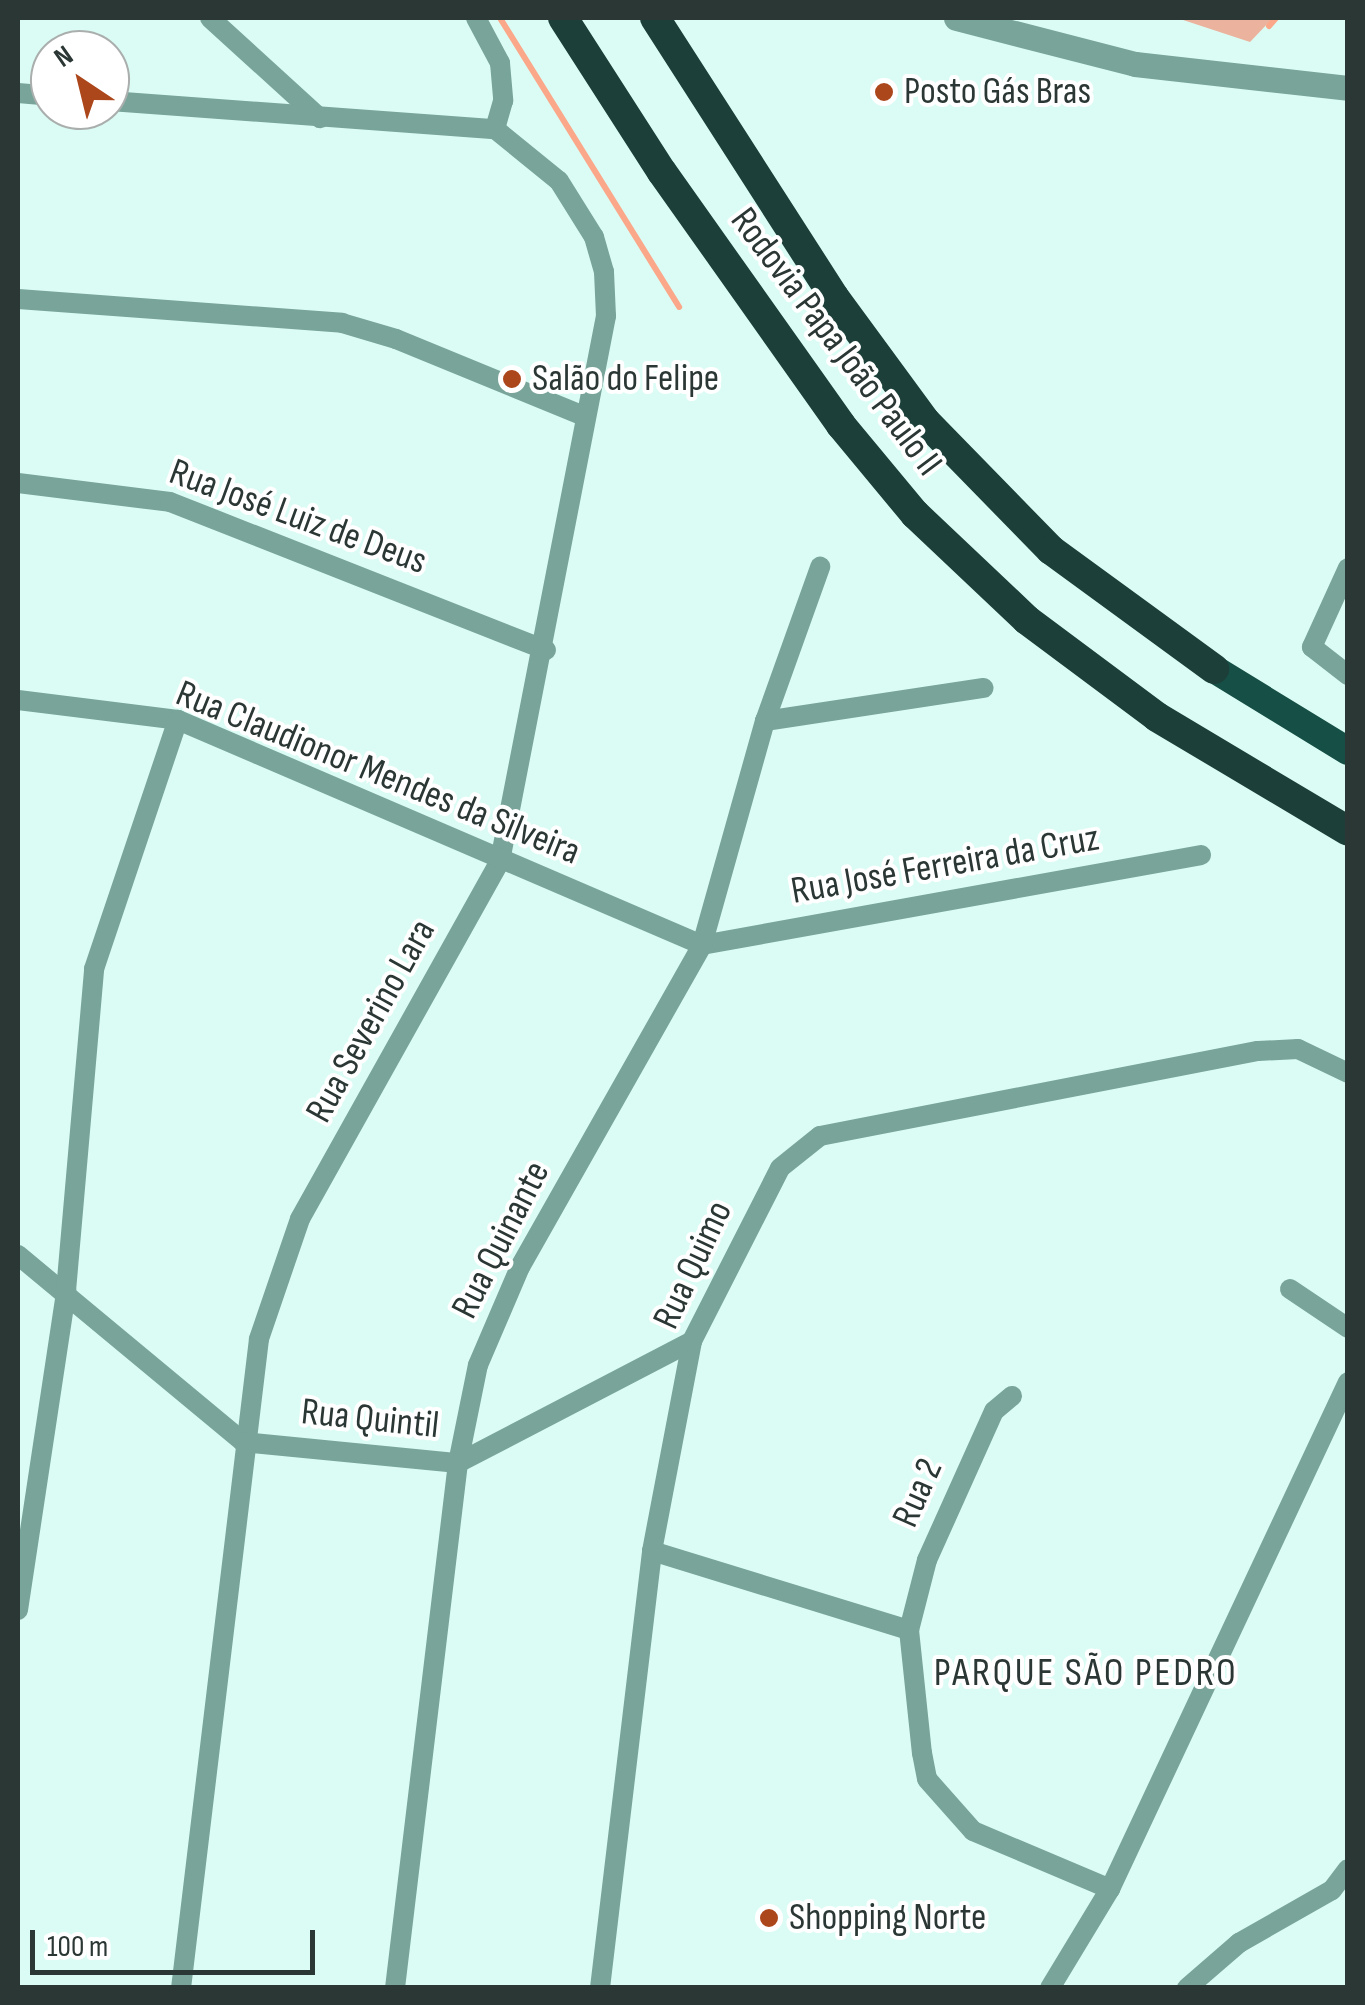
<!DOCTYPE html>
<meta charset="utf-8">
<style>
body{margin:0}
#map{position:relative;width:1365px;height:2005px;overflow:hidden;background:#dbfcf4;font-family:"Sofia Sans Condensed",sans-serif}
div>[style]{position:absolute}
.green>*{inset:0;background:#ebb39e}
.stream>*{height:6px;margin:-3px;padding:0 3px;transform-origin:3px;border-radius:3px;background:#fba789}
.minor>*{height:20px;margin:-10px;padding:0 10px;transform-origin:10px;border-radius:10px;background:#79a49a}
.tertiary>*{height:25px;margin:-12.5px;padding:0 12.5px;transform-origin:12.5px;border-radius:12.5px;background:#79a49a}
.trunk>*{height:28px;margin:-14px;padding:0 14px;transform-origin:14px;border-radius:14px;background:#164f46}
.motorway>*{height:30px;margin:-15px;padding:0 15px;transform-origin:15px;border-radius:15px;background:#1c4039}
.dots>*{width:28px;height:28px;translate:-50% -50%;box-sizing:border-box;border:5px solid #fff;border-radius:50%}
span{translate:-50% -50%;white-space:nowrap;text-align:center;line-height:1.15;-webkit-text-stroke:8px #fff;paint-order:stroke}
.poi-label{font-size:38px;color:#2b3734}
.left{translate:0 -50%;text-align:left}
.street-label{font-size:38px;color:#2b3734}
.neighbourhood-label{font-size:40px;color:#2b3734;letter-spacing:2.5px}
.frame{position:absolute;inset:0;border:20px solid #2b3734;pointer-events:none}
.north{position:absolute;left:30px;top:30px;width:100px;height:100px;box-sizing:border-box;background:#fff;border:2px solid #aaafae;border-radius:50%;rotate:325deg;font-size:28px;font-weight:700;line-height:40px;text-align:center;color:#2b3734}
.north::after{content:'';display:block;margin:auto;width:35px;height:45px;background:#ac471c;clip-path:polygon(50% 0,100% 100%,50% 72%,0 100%)}
.scale{position:absolute;left:30px;top:1930px;width:285px;height:45px;box-sizing:border-box;border:5px solid #2b3734;border-top:0;padding-left:12px;font-size:30px;line-height:35px;white-space:nowrap;color:#2b3734;-webkit-text-stroke:8px #fff;paint-order:stroke}
</style>
<div id="map">
<div class="green">
<i style="clip-path:polygon(1177px 18px,1273px 18px,1250px 42px)"></i>
</div>
<div class="stream">
<i style="left:500px;top:18px;width:340px;rotate:58.2deg"></i>
<i style="left:1269px;top:26px;width:11px;rotate:-49deg"></i>
</div>
<div class="minor">
<i style="left:210px;top:18px;width:149px;rotate:42.3deg"></i>
<i style="left:476px;top:18px;width:51px;rotate:61.9deg"></i>
<i style="left:500px;top:63px;width:38px;rotate:85deg"></i>
<i style="left:503px;top:101px;width:29px;rotate:106deg"></i>
<i style="left:18px;top:93px;width:32px;rotate:5deg"></i>
<i style="left:110px;top:101px;width:386px;rotate:4.2deg"></i>
<i style="left:495px;top:129px;width:82px;rotate:39.1deg"></i>
<i style="left:559px;top:181px;width:66px;rotate:58deg"></i>
<i style="left:594px;top:237px;width:36px;rotate:74deg"></i>
<i style="left:604px;top:272px;width:44px;rotate:87.4deg"></i>
<i style="left:606px;top:316px;width:555px;rotate:101.01deg"></i>
<i style="left:500px;top:861px;width:410px;rotate:119.2deg"></i>
<i style="left:300px;top:1219px;width:127px;rotate:108.9deg"></i>
<i style="left:259px;top:1339px;width:654px;rotate:96.85deg"></i>
<i style="left:18px;top:299px;width:325px;rotate:4.2deg"></i>
<i style="left:342px;top:323px;width:56px;rotate:16.5deg"></i>
<i style="left:396px;top:339px;width:205px;rotate:22.3deg"></i>
<i style="left:18px;top:483px;width:153px;rotate:7.1deg"></i>
<i style="left:170px;top:502px;width:404px;rotate:21.5deg"></i>
<i style="left:1348px;top:568px;width:87px;rotate:114.5deg"></i>
<i style="left:1312px;top:647px;width:46px;rotate:37.9deg"></i>
<i style="left:18px;top:700px;width:161px;rotate:7.1deg"></i>
<i style="left:178px;top:720px;width:570px;rotate:23.24deg"></i>
<i style="left:702px;top:945px;width:507px;rotate:-10.22deg"></i>
<i style="left:765px;top:721px;width:221px;rotate:-8.6deg"></i>
<i style="left:18px;top:1255px;width:293px;rotate:39.7deg"></i>
<i style="left:243px;top:1442px;width:216px;rotate:5.6deg"></i>
<i style="left:458px;top:1463px;width:264px;rotate:-27.5deg"></i>
<i style="left:1290px;top:1289px;width:70px;rotate:33.9deg"></i>
<i style="left:1012px;top:1396px;width:23px;rotate:140deg"></i>
<i style="left:994px;top:1411px;width:163px;rotate:114.2deg"></i>
<i style="left:927px;top:1560px;width:72px;rotate:104.4deg"></i>
<i style="left:909px;top:1630px;width:124px;rotate:84deg"></i>
<i style="left:922px;top:1753px;width:26px;rotate:79deg"></i>
<i style="left:927px;top:1779px;width:69px;rotate:48.5deg"></i>
<i style="left:973px;top:1831px;width:149px;rotate:22.9deg"></i>
<i style="left:652px;top:1551px;width:269px;rotate:17.1deg"></i>
<i style="left:18px;top:1610px;width:323px;rotate:-81.4deg"></i>
<i style="left:66px;top:1291px;width:323px;rotate:-85deg"></i>
<i style="left:94px;top:969px;width:263px;rotate:-71.4deg"></i>
<i style="left:395px;top:1988px;width:529px;rotate:-83.16deg"></i>
<i style="left:458px;top:1463px;width:100px;rotate:-78.5deg"></i>
<i style="left:478px;top:1365px;width:107px;rotate:-66.8deg"></i>
<i style="left:520px;top:1267px;width:370px;rotate:-60.5deg"></i>
<i style="left:702px;top:945px;width:233px;rotate:-74.3deg"></i>
<i style="left:765px;top:721px;width:164px;rotate:-70.3deg"></i>
<i style="left:600px;top:1988px;width:440px;rotate:-83.2deg"></i>
<i style="left:652px;top:1551px;width:214px;rotate:-79.2deg"></i>
<i style="left:692px;top:1341px;width:194px;rotate:-63deg"></i>
<i style="left:780px;top:1168px;width:51px;rotate:-38.7deg"></i>
<i style="left:820px;top:1136px;width:446px;rotate:-11deg"></i>
<i style="left:1258px;top:1051px;width:40px;rotate:-2.9deg"></i>
<i style="left:1298px;top:1049px;width:55px;rotate:25.6deg"></i>
<i style="left:1050px;top:1988px;width:116px;rotate:-58.8deg"></i>
<i style="left:1110px;top:1889px;width:560px;rotate:-64.85deg"></i>
<i style="left:1187px;top:1988px;width:69px;rotate:-40.9deg"></i>
<i style="left:1239px;top:1943px;width:107px;rotate:-29.7deg"></i>
<i style="left:1332px;top:1890px;width:26px;rotate:-53deg"></i>
</div>
<div class="tertiary">
<i style="left:956px;top:18px;width:185px;rotate:14.4deg"></i>
<i style="left:1135px;top:64px;width:214px;rotate:6.4deg"></i>
</div>
<div class="trunk">
<i style="left:1214px;top:669px;width:157px;rotate:31.5deg"></i>
</div>
<div class="motorway">
<i style="left:563px;top:18px;width:183px;rotate:57.3deg"></i>
<i style="left:662px;top:172px;width:310px;rotate:54.7deg"></i>
<i style="left:841px;top:425px;width:116px;rotate:50.3deg"></i>
<i style="left:915px;top:514px;width:154px;rotate:43.4deg"></i>
<i style="left:1027px;top:620px;width:162px;rotate:36.7deg"></i>
<i style="left:1157px;top:717px;width:222px;rotate:30.8deg"></i>
<i style="left:655px;top:18px;width:331px;rotate:57.3deg"></i>
<i style="left:834px;top:297px;width:154px;rotate:53.7deg"></i>
<i style="left:925px;top:421px;width:180px;rotate:45.7deg"></i>
<i style="left:1051px;top:550px;width:202px;rotate:36.1deg"></i>
</div>
<div class="dots">
<i style="left:884px;top:92px;background:#ac471c"></i>
<i style="left:512px;top:379px;background:#ac471c"></i>
<i style="left:769px;top:1918px;background:#ac471c"></i>
</div>
<div class="poi-label">
<span class="left" style="left:904px;top:92px">Posto Gás Bras</span>
<span class="left" style="left:532px;top:379px">Salão do Felipe</span>
<span class="left" style="left:789px;top:1918px">Shopping Norte</span>
</div>
<div class="street-label">
<span style="left:836px;top:342px;rotate:53deg">Rodovia Papa João Paulo II</span>
<span style="left:298px;top:517px;rotate:20deg">Rua José Luiz de Deus</span>
<span style="left:378px;top:773px;rotate:22deg">Rua Claudionor Mendes da Silveira</span>
<span style="left:945px;top:865px;rotate:-10deg">Rua José Ferreira da Cruz</span>
<span style="left:371px;top:1021px;rotate:-61deg">Rua Severino Lara</span>
<span style="left:501px;top:1240px;rotate:-63deg">Rua Quinante</span>
<span style="left:693px;top:1265px;rotate:-65deg">Rua Quimo</span>
<span style="left:370px;top:1419px;rotate:6deg">Rua Quintil</span>
<span style="left:918px;top:1493px;rotate:-66deg">Rua 2</span>
</div>
<div class="neighbourhood-label">
<span style="left:1086px;top:1673px">PARQUE SÃO PEDRO</span>
</div>
<div class="frame"></div>
<div class="north">N</div>
<div class="scale">100 m</div>
</div>
